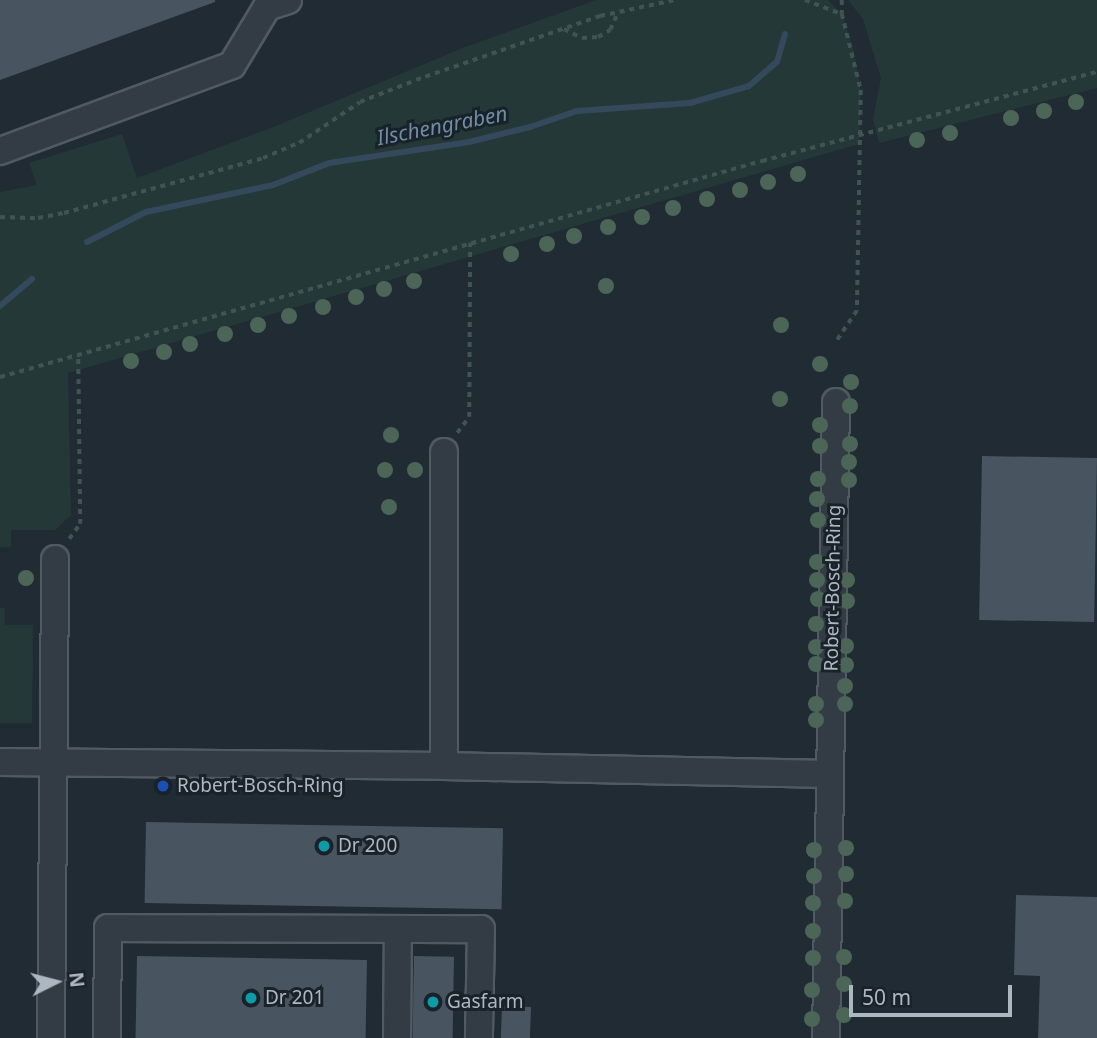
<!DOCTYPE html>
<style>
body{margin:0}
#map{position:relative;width:1097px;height:1038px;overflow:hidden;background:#202b34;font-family:"Noto Sans",sans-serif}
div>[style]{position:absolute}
.green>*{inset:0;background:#243937}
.stream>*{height:6px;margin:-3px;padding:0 3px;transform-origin:3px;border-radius:3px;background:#34495b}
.building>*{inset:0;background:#485560;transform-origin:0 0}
.path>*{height:3.5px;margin-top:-1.75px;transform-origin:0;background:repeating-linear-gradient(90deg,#415454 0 5px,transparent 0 10px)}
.roads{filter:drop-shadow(2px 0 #505a63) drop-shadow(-2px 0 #505a63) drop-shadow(0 2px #505a63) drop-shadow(0 -2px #505a63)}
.minor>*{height:26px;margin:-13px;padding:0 13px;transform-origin:13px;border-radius:13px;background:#333c45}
.trees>*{width:16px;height:16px;margin:-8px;border-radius:50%;background:#4b6656}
.dots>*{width:19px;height:19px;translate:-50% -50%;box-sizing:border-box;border:4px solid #192129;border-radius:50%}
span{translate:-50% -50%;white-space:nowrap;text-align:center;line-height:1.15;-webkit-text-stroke:6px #192129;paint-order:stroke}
.street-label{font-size:19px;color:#adb7c2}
.poi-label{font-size:19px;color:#adb7c2}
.left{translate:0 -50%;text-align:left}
.water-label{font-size:21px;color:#6f8ca5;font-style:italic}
.north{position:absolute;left:21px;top:947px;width:70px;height:70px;-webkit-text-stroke:5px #192129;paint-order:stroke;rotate:84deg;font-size:19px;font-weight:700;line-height:28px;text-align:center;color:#adb7c2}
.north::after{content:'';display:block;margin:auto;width:24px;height:32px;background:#adb7c2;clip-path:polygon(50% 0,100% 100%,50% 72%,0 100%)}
.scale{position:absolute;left:849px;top:985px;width:163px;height:32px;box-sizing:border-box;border:4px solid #adb7c2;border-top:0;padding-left:9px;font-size:21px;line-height:24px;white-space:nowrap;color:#adb7c2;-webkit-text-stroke:5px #192129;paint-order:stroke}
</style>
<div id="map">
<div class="green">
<i style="clip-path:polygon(596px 0,828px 0,842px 14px,853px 48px,861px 90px,859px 144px,68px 373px,71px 515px,55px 530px,11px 530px,11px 547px,0 547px,0 192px,37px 185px,29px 163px,122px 134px,137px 178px,276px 126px,460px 49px)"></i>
<i style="clip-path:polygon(848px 0,1097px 0,1097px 88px,879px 143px,873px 119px,881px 78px,863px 19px)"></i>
<i style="clip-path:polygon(0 608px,5px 608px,5px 625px,33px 625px,32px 723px,0 723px)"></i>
</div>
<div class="stream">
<i style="left:87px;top:242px;width:66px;rotate:-27deg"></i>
<i style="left:146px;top:212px;width:130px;rotate:-12deg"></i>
<i style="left:273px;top:185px;width:60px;rotate:-21.4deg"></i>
<i style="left:329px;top:163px;width:142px;rotate:-8.5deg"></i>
<i style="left:469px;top:142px;width:63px;rotate:-13.8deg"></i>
<i style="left:530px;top:127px;width:50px;rotate:-18.8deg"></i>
<i style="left:577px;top:111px;width:113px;rotate:-4deg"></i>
<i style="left:690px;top:103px;width:61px;rotate:-16.1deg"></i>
<i style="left:749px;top:86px;width:37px;rotate:-41deg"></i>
<i style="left:777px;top:62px;width:29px;rotate:-74deg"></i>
<i style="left:0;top:306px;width:42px;rotate:-40.2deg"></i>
</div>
<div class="building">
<i style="clip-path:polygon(0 0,215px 0,215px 2px,0 80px)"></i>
<i style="left:982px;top:456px;width:115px;height:164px;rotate:1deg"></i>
<i style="left:146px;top:822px;width:357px;height:81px;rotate:1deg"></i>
<i style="clip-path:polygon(1016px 895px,1097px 897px,1097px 1038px,1038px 1038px,1040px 976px,1014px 975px)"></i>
<i style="left:137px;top:956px;width:230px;height:82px;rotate:1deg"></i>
<i style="left:414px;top:956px;width:40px;height:82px;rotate:1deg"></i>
<i style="left:502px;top:1006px;width:29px;height:32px;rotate:2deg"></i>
</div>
<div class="path">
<i style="left:805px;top:0;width:40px;rotate:21deg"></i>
<i style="left:842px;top:14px;width:78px;rotate:76deg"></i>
<i style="left:861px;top:90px;width:221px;rotate:91deg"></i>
<i style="left:857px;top:311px;width:37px;rotate:124deg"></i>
<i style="left:842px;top:0;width:14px;rotate:90deg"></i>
<i style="left:564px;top:29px;width:20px;rotate:27deg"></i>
<i style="left:582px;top:38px;width:16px;rotate:-4deg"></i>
<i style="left:598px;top:37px;width:14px;rotate:-30deg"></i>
<i style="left:610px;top:30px;width:20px;rotate:-66deg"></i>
<i style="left:0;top:217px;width:38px;rotate:2deg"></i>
<i style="left:38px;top:218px;width:26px;rotate:-11deg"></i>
<i style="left:64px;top:213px;width:206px;rotate:-15.4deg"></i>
<i style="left:263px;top:158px;width:39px;rotate:-23deg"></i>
<i style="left:299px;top:143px;width:73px;rotate:-33.9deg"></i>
<i style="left:360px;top:102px;width:60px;rotate:-21.4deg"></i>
<i style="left:416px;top:80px;width:195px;rotate:-19.2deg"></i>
<i style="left:600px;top:16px;width:76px;rotate:-12.2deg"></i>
<i style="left:0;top:377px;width:792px;rotate:-15.83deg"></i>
<i style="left:762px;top:161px;width:347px;rotate:-14.9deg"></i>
<i style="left:457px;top:433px;width:20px;rotate:-53deg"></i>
<i style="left:469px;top:417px;width:174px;rotate:-89.7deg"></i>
<i style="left:69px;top:539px;width:19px;rotate:-54deg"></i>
<i style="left:80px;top:524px;width:168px;rotate:-90.7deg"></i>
</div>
<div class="roads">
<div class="minor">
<i style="left:0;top:151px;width:247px;rotate:-20.3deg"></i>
<i style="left:232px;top:65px;width:68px;rotate:-58.9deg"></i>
<i style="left:267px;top:7px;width:22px;rotate:-18deg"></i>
<i style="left:0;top:762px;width:444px;rotate:0.5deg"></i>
<i style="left:444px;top:766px;width:386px;rotate:1.2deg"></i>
<i style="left:444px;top:766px;width:314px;rotate:-90deg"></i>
<i style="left:51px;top:1038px;width:479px;rotate:-89.5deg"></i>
<i style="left:107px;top:1038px;width:110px;rotate:-89.5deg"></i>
<i style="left:108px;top:928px;width:373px;rotate:0.2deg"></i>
<i style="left:481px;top:929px;width:109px;rotate:91.1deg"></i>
<i style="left:397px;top:1038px;width:109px;rotate:-89.5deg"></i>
<i style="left:826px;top:1038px;width:636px;rotate:-89.1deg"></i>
</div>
</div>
<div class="trees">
<i style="left:1076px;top:102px"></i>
<i style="left:1044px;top:111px"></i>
<i style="left:1011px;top:118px"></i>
<i style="left:950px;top:133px"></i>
<i style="left:917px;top:140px"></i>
<i style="left:798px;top:174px"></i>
<i style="left:768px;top:182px"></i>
<i style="left:740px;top:190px"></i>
<i style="left:707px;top:199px"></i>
<i style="left:673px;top:208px"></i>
<i style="left:642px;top:217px"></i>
<i style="left:608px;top:227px"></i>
<i style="left:574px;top:236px"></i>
<i style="left:547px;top:244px"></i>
<i style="left:511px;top:254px"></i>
<i style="left:414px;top:281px"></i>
<i style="left:606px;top:286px"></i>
<i style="left:384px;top:289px"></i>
<i style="left:356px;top:297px"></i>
<i style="left:323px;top:307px"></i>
<i style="left:289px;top:316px"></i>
<i style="left:258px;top:325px"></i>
<i style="left:781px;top:325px"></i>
<i style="left:225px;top:334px"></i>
<i style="left:190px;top:344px"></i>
<i style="left:164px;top:352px"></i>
<i style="left:131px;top:361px"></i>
<i style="left:820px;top:364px"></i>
<i style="left:851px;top:382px"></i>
<i style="left:780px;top:399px"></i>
<i style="left:850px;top:406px"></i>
<i style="left:820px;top:425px"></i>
<i style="left:391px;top:435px"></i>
<i style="left:850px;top:444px"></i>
<i style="left:820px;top:446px"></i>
<i style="left:849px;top:462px"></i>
<i style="left:385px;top:470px"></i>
<i style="left:415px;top:470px"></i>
<i style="left:818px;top:479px"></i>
<i style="left:849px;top:480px"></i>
<i style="left:817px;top:499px"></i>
<i style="left:389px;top:507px"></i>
<i style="left:818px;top:520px"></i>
<i style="left:817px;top:562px"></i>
<i style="left:26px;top:578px"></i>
<i style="left:817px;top:580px"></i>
<i style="left:847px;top:580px"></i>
<i style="left:818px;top:599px"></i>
<i style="left:847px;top:601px"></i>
<i style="left:816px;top:624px"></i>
<i style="left:846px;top:646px"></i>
<i style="left:816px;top:647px"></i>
<i style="left:816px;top:664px"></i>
<i style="left:846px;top:665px"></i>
<i style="left:845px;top:686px"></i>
<i style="left:816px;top:704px"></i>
<i style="left:845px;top:704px"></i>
<i style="left:816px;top:720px"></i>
<i style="left:846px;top:848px"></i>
<i style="left:814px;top:850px"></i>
<i style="left:846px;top:874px"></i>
<i style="left:814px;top:876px"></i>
<i style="left:845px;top:901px"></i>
<i style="left:813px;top:903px"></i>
<i style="left:813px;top:931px"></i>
<i style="left:844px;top:957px"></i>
<i style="left:813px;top:958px"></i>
<i style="left:844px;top:984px"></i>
<i style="left:812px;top:990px"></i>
<i style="left:844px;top:1015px"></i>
<i style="left:812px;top:1019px"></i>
</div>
<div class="dots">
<i style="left:163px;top:786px;background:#1a4fb4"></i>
<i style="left:324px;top:846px;background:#0f9aa8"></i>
<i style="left:251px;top:998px;background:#0f9aa8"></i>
<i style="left:433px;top:1002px;background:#0f9aa8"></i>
</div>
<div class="street-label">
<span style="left:833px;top:588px;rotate:-89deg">Robert-Bosch-Ring</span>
</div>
<div class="poi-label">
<span class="left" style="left:177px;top:786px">Robert-Bosch-Ring</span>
<span class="left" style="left:338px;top:846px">Dr 200</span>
<span class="left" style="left:265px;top:998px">Dr 201</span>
<span class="left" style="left:447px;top:1002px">Gasfarm</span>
</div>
<div class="water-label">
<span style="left:442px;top:125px;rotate:-11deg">Ilschengraben</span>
</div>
<div class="north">N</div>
<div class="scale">50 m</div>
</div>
